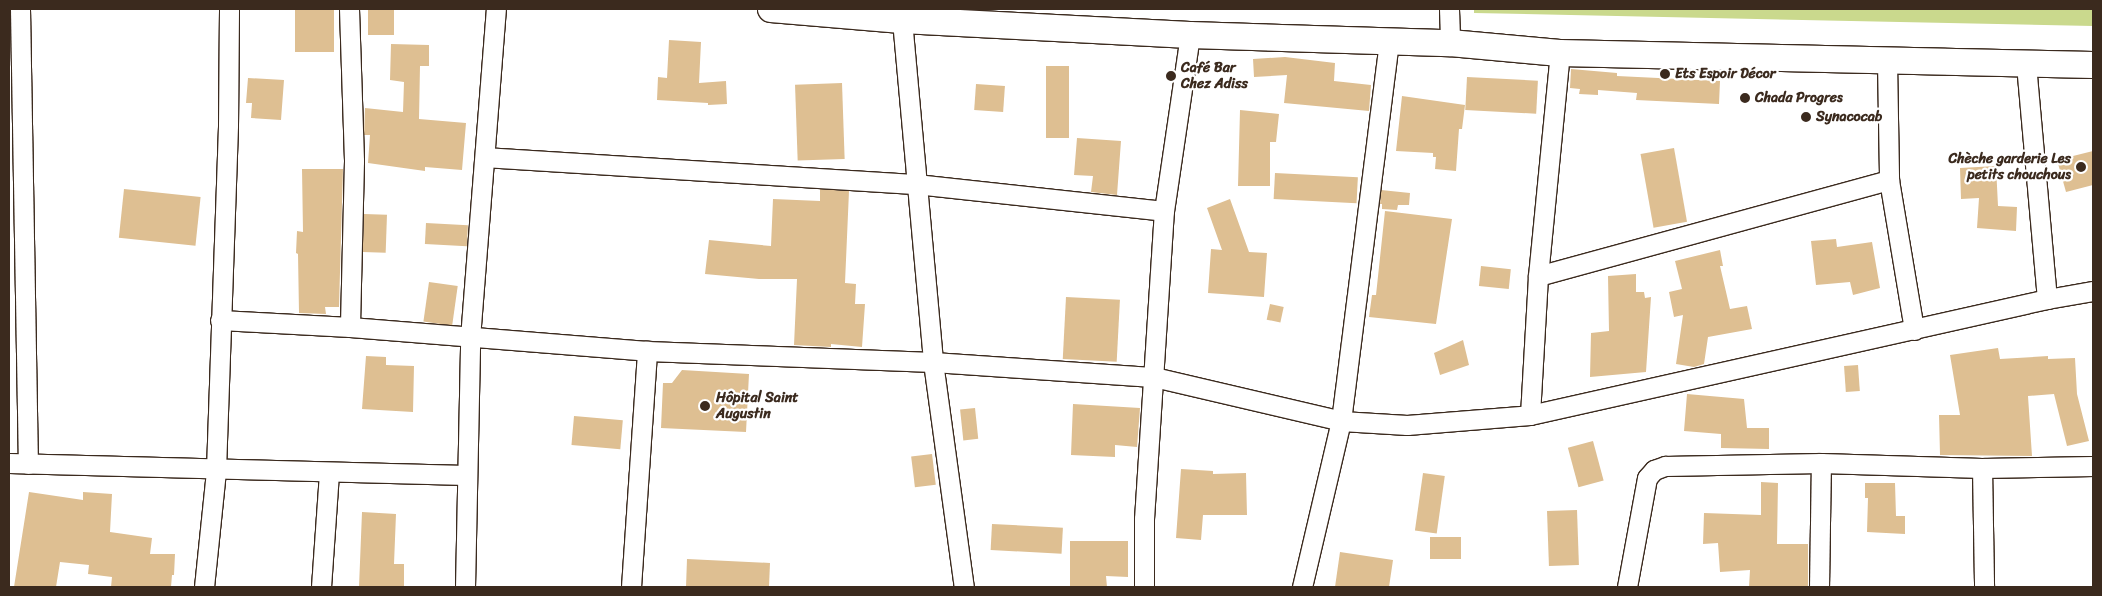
<!DOCTYPE html>
<meta charset="utf-8">
<style>
body{margin:0}
#map{position:relative;width:2102px;height:596px;overflow:hidden;background:#fff;font-family:Sriracha,sans-serif}
div>[style]{position:absolute}
.green>*{inset:0;background:#cad98d}
.building>*{inset:0;background:#debf92;transform-origin:0 0}
.roads{filter:drop-shadow(1px 0 #3b2a1e) drop-shadow(-1px 0 #3b2a1e) drop-shadow(0 1px #3b2a1e) drop-shadow(0 -1px #3b2a1e)}
.minor>*{height:19px;margin:-9.5px;padding:0 9.5px;transform-origin:9.5px;border-radius:9.5px;background:#fff}
.secondary>*{height:26px;margin:-13px;padding:0 13px;transform-origin:13px;border-radius:13px;background:#fff}
.dots>*{width:14px;height:14px;translate:-50% -50%;box-sizing:border-box;border:2px solid #fff;border-radius:50%}
span{translate:-50% -50%;white-space:nowrap;text-align:center;line-height:1.15;-webkit-text-stroke:4.5px #fff;paint-order:stroke}
.poi-label{font-size:14px;color:#3b2a1e;font-weight:700}
.left{translate:0 -50%;text-align:left}
.right{translate:-100% -50%;text-align:right}
.frame{position:absolute;inset:0;border:10px solid #3b2a1e;pointer-events:none}
</style>
<div id="map">
<div class="green">
<i style="clip-path:polygon(1474px 9px,2093px 9px,2093px 26px,1474px 13px)"></i>
</div>
<div class="building">
<i style="left:295px;top:9px;width:39px;height:43px"></i>
<i style="left:368px;top:9px;width:26px;height:26px"></i>
<i style="clip-path:polygon(669px 40px,701px 42px,699px 83px,726px 81px,727px 104px,708px 105px,708px 103px,657px 100px,658px 77px,667px 78px)"></i>
<i style="clip-path:polygon(391px 44px,429px 45px,429px 66px,420px 66px,419px 119px,466px 123px,462px 170px,425px 167px,425px 171px,368px 163px,370px 135px,364px 135px,365px 108px,403px 112px,404px 82px,390px 80px)"></i>
<i style="clip-path:polygon(1285px 57px,1335px 63px,1334px 81px,1371px 85px,1369px 111px,1284px 103px,1287px 75px,1254px 77px,1253px 59px)"></i>
<i style="left:1046px;top:66px;width:23px;height:72px"></i>
<i style="clip-path:polygon(1571px 69px,1617px 73px,1617px 76px,1720px 81px,1719px 104px,1636px 100px,1637px 93px,1598px 90px,1598px 95px,1579px 94px,1580px 89px,1570px 88px)"></i>
<i style="left:1467px;top:77px;width:71px;height:33px;rotate:3deg"></i>
<i style="clip-path:polygon(248px 78px,284px 80px,281px 120px,251px 118px,252px 103px,246px 103px)"></i>
<i style="left:842px;top:83px;width:76px;height:47px;rotate:88deg"></i>
<i style="left:976px;top:84px;width:29px;height:26px;rotate:4deg"></i>
<i style="clip-path:polygon(1402px 96px,1465px 105px,1462px 129px,1459px 129px,1456px 171px,1435px 169px,1436px 157px,1433px 157px,1433px 153px,1396px 151px)"></i>
<i style="clip-path:polygon(1240px 110px,1279px 114px,1276px 142px,1270px 142px,1270px 186px,1238px 186px)"></i>
<i style="clip-path:polygon(1077px 138px,1121px 141px,1117px 195px,1091px 192px,1093px 176px,1074px 175px)"></i>
<i style="left:1674px;top:148px;width:75px;height:34px;rotate:80deg"></i>
<i style="clip-path:polygon(2093px 151px,2093px 185px,2066px 192px,2057px 160px)"></i>
<i style="clip-path:polygon(1996px 166px,1998px 206px,2017px 207px,2016px 231px,1977px 228px,1979px 198px,1961px 199px,1960px 168px)"></i>
<i style="clip-path:polygon(302px 169px,343px 169px,339px 307px,325px 307px,326px 314px,299px 313px,298px 254px,296px 253px,297px 231px,303px 232px)"></i>
<i style="left:1275px;top:173px;width:83px;height:26px;rotate:3deg"></i>
<i style="left:124px;top:189px;width:77px;height:49px;rotate:6deg"></i>
<i style="clip-path:polygon(820px 189px,849px 191px,845px 283px,856px 284px,855px 304px,865px 304px,862px 347px,831px 344px,831px 347px,794px 345px,797px 279px,759px 279px,705px 274px,709px 240px,771px 246px,773px 199px,820px 201px)"></i>
<i style="clip-path:polygon(1381px 190px,1410px 193px,1409px 205px,1398px 205px,1397px 210px,1382px 209px,1382px 204px,1380px 204px)"></i>
<i style="clip-path:polygon(1230px 199px,1249px 252px,1267px 253px,1264px 297px,1208px 293px,1211px 249px,1222px 250px,1207px 208px)"></i>
<i style="clip-path:polygon(1385px 211px,1452px 219px,1436px 324px,1369px 317px,1372px 295px,1376px 295px)"></i>
<i style="left:364px;top:214px;width:23px;height:38px;rotate:2deg"></i>
<i style="left:426px;top:223px;width:42px;height:21px;rotate:3deg"></i>
<i style="clip-path:polygon(1836px 239px,1837px 247px,1872px 242px,1880px 288px,1853px 295px,1850px 282px,1816px 285px,1811px 241px)"></i>
<i style="clip-path:polygon(1720px 250px,1723px 266px,1720px 266px,1730px 309px,1747px 306px,1752px 329px,1708px 337px,1704px 364px,1694px 367px,1676px 364px,1683px 315px,1674px 317px,1669px 292px,1682px 289px,1675px 261px)"></i>
<i style="left:1481px;top:266px;width:30px;height:20px;rotate:6deg"></i>
<i style="clip-path:polygon(1636px 274px,1636px 292px,1644px 292px,1645px 298px,1651px 297px,1646px 372px,1590px 377px,1591px 333px,1609px 331px,1608px 276px)"></i>
<i style="left:429px;top:282px;width:29px;height:40px;rotate:8deg"></i>
<i style="left:1066px;top:297px;width:54px;height:62px;rotate:3deg"></i>
<i style="left:1270px;top:304px;width:14px;height:16px;rotate:12deg"></i>
<i style="clip-path:polygon(1463px 340px,1469px 365px,1440px 375px,1434px 353px)"></i>
<i style="clip-path:polygon(1998px 348px,2000px 359px,2048px 356px,2048px 359px,2075px 358px,2077px 394px,2089px 441px,2067px 446px,2054px 394px,2028px 396px,2032px 456px,1940px 455px,1939px 415px,1960px 415px,1950px 355px)"></i>
<i style="clip-path:polygon(366px 356px,386px 357px,386px 365px,414px 366px,413px 412px,362px 409px)"></i>
<i style="left:1858px;top:365px;width:26px;height:14px;rotate:86deg"></i>
<i style="clip-path:polygon(682px 370px,749px 374px,746px 432px,661px 428px,663px 383px,672px 383px)"></i>
<i style="clip-path:polygon(1687px 394px,1744px 399px,1747px 428px,1769px 428px,1769px 449px,1721px 448px,1721px 434px,1684px 431px)"></i>
<i style="clip-path:polygon(1073px 404px,1140px 408px,1137px 447px,1115px 445px,1115px 457px,1071px 455px)"></i>
<i style="left:975px;top:408px;width:31px;height:15px;rotate:84deg"></i>
<i style="left:574px;top:416px;width:49px;height:29px;rotate:5deg"></i>
<i style="left:1593px;top:441px;width:41px;height:26px;rotate:75deg"></i>
<i style="left:932px;top:454px;width:31px;height:21px;rotate:83deg"></i>
<i style="clip-path:polygon(1181px 469px,1213px 471px,1213px 474px,1246px 473px,1247px 515px,1203px 515px,1201px 540px,1176px 538px)"></i>
<i style="left:1423px;top:473px;width:22px;height:58px;rotate:8deg"></i>
<i style="clip-path:polygon(1761px 482px,1778px 483px,1777px 544px,1808px 544px,1808px 587px,1749px 587px,1750px 570px,1720px 572px,1718px 543px,1703px 544px,1704px 513px,1761px 515px)"></i>
<i style="clip-path:polygon(1865px 483px,1895px 483px,1896px 516px,1905px 516px,1905px 534px,1867px 532px,1868px 498px,1865px 498px)"></i>
<i style="clip-path:polygon(29px 492px,83px 500px,83px 492px,112px 494px,110px 532px,152px 538px,150px 554px,175px 554px,174px 575px,172px 575px,171px 587px,111px 587px,112px 577px,88px 574px,89px 565px,60px 562px,56px 587px,14px 587px)"></i>
<i style="left:1577px;top:510px;width:55px;height:30px;rotate:88deg"></i>
<i style="clip-path:polygon(362px 512px,396px 514px,394px 564px,404px 564px,404px 587px,359px 587px)"></i>
<i style="left:992px;top:524px;width:71px;height:26px;rotate:3deg"></i>
<i style="left:1461px;top:537px;width:22px;height:31px;rotate:90deg"></i>
<i style="clip-path:polygon(1070px 541px,1128px 541px,1128px 577px,1106px 576px,1107px 587px,1070px 587px)"></i>
<i style="clip-path:polygon(1340px 552px,1393px 560px,1389px 587px,1335px 587px)"></i>
<i style="clip-path:polygon(687px 559px,770px 563px,769px 587px,686px 587px)"></i>
</div>
<div class="roads">
<div class="minor">
<i style="left:20px;top:9px;width:455px;rotate:89deg"></i>
<i style="left:349px;top:9px;width:152px;rotate:88.1deg"></i>
<i style="left:354px;top:161px;width:166px;rotate:91.4deg"></i>
<i style="left:901px;top:9px;width:354px;rotate:84.8deg"></i>
<i style="left:933px;top:362px;width:227px;rotate:82.2deg"></i>
<i style="left:1449px;top:9px;width:34px;rotate:88deg"></i>
<i style="left:1887px;top:61px;width:119px;rotate:89deg"></i>
<i style="left:1889px;top:180px;width:152px;rotate:80.5deg"></i>
<i style="left:2026px;top:64px;width:236px;rotate:84.9deg"></i>
<i style="left:485px;top:157px;width:432px;rotate:3.6deg"></i>
<i style="left:916px;top:184px;width:249px;rotate:6.2deg"></i>
<i style="left:1538px;top:276px;width:364px;rotate:-15.3deg"></i>
<i style="left:220px;top:320px;width:130px;rotate:3.1deg"></i>
<i style="left:350px;top:327px;width:298px;rotate:4.6deg"></i>
<i style="left:647px;top:351px;width:286px;rotate:2.2deg"></i>
<i style="left:933px;top:362px;width:222px;rotate:3.9deg"></i>
<i style="left:1154px;top:377px;width:192px;rotate:13.2deg"></i>
<i style="left:1341px;top:421px;width:66px;rotate:3.5deg"></i>
<i style="left:1407px;top:425px;width:123px;rotate:-4.6deg"></i>
<i style="left:1530px;top:415px;width:530px;rotate:-12.65deg"></i>
<i style="left:2047px;top:299px;width:47px;rotate:-9.9deg"></i>
<i style="left:1530px;top:415px;width:139px;rotate:-86.7deg"></i>
<i style="left:1538px;top:276px;width:224px;rotate:-84.4deg"></i>
<i style="left:9px;top:463px;width:457px;rotate:1.5deg"></i>
<i style="left:1982px;top:468px;width:119px;rotate:89deg"></i>
<i style="left:204px;top:587px;width:118px;rotate:-84.1deg"></i>
<i style="left:216px;top:470px;width:345px;rotate:-88deg"></i>
<i style="left:228px;top:125px;width:116px;rotate:-89.5deg"></i>
<i style="left:321px;top:587px;width:115px;rotate:-86deg"></i>
<i style="left:465px;top:587px;width:249px;rotate:-88.8deg"></i>
<i style="left:470px;top:338px;width:330px;rotate:-85.5deg"></i>
<i style="left:631px;top:587px;width:237px;rotate:-86.1deg"></i>
<i style="left:1144px;top:587px;width:68px;rotate:-90deg"></i>
<i style="left:1144px;top:519px;width:309px;rotate:-86.3deg"></i>
<i style="left:1164px;top:211px;width:178px;rotate:-81.6deg"></i>
<i style="left:1302px;top:587px;width:171px;rotate:-76.8deg"></i>
<i style="left:1341px;top:421px;width:383px;rotate:-82.8deg"></i>
<i style="left:1627px;top:587px;width:111px;rotate:-79.6deg"></i>
<i style="left:1647px;top:478px;width:11px;rotate:-49deg"></i>
<i style="left:1654px;top:470px;width:12px;rotate:-20deg"></i>
<i style="left:1665px;top:466px;width:156px;rotate:-1.1deg"></i>
<i style="left:1821px;top:463px;width:161px;rotate:1.8deg"></i>
<i style="left:1982px;top:468px;width:111px;rotate:-1deg"></i>
<i style="left:1819px;top:587px;width:124px;rotate:-89.1deg"></i>
</div>
<div class="secondary">
<i style="left:771px;top:9px;width:131px;rotate:4.8deg"></i>
<i style="left:902px;top:20px;width:288px;rotate:3deg"></i>
<i style="left:1190px;top:35px;width:260px;rotate:1.8deg"></i>
<i style="left:1450px;top:43px;width:110px;rotate:5.2deg"></i>
<i style="left:1560px;top:53px;width:533px;rotate:1.29deg"></i>
</div>
</div>
<div class="dots">
<i style="left:1665px;top:74px;background:#3b2a1e"></i>
<i style="left:1171px;top:76px;background:#3b2a1e"></i>
<i style="left:1745px;top:98px;background:#3b2a1e"></i>
<i style="left:1806px;top:117px;background:#3b2a1e"></i>
<i style="left:2081px;top:167px;background:#3b2a1e"></i>
<i style="left:705px;top:406px;background:#3b2a1e"></i>
</div>
<div class="poi-label">
<span class="left" style="left:1181px;top:76px">Café Bar<br>Chez Adiss</span>
<span class="left" style="left:1675px;top:74px">Ets Espoir Décor</span>
<span class="left" style="left:1755px;top:98px">Chada Progres</span>
<span class="left" style="left:1816px;top:117px">Synacocab</span>
<span class="right" style="left:2071px;top:167px">Chèche garderie Les<br>petits chouchous</span>
<span class="left" style="left:716px;top:406px">Hôpital Saint<br>Augustin</span>
</div>
<div class="frame"></div>
</div>
